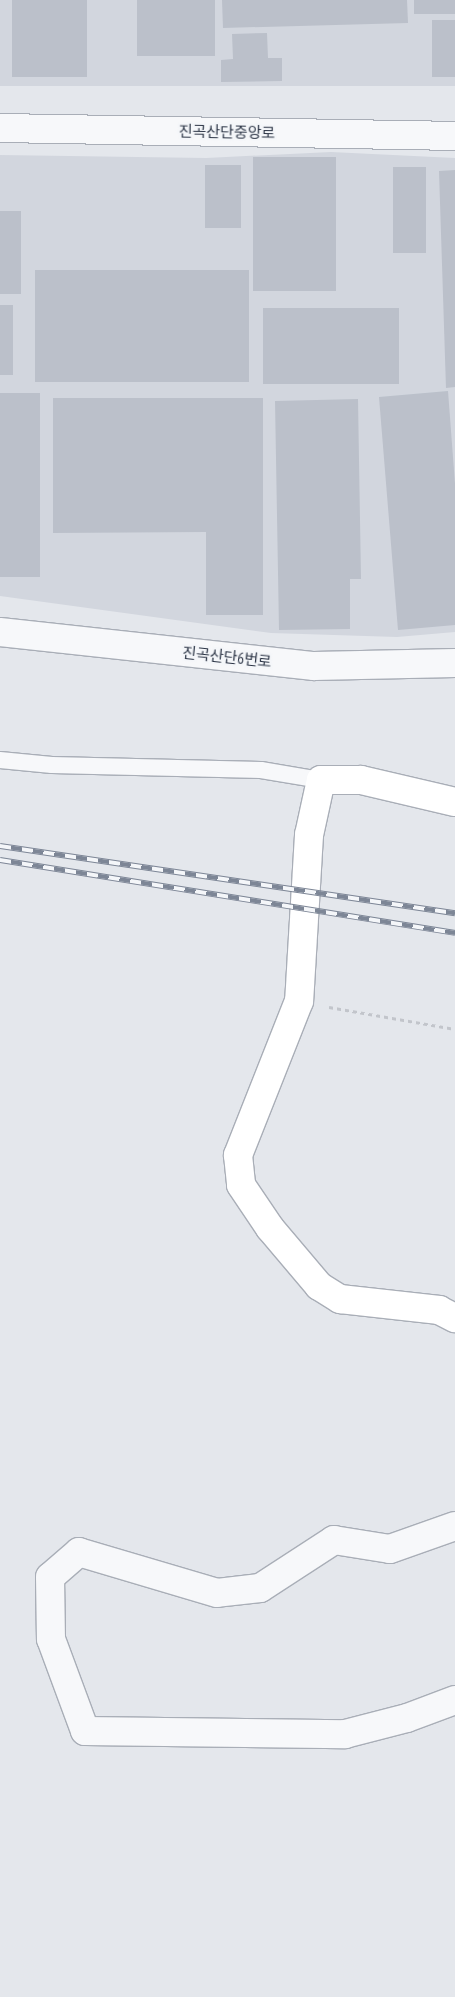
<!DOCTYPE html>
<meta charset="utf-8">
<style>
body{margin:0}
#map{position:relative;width:455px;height:1997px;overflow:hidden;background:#e4e7ec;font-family:"PT Sans Narrow","Noto Sans KR",sans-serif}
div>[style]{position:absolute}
.built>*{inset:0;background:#d2d6de;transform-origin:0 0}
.building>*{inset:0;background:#bbc0ca;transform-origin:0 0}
.path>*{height:3px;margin-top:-1.5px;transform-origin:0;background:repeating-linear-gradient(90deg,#c2c5cb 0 4px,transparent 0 8px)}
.roads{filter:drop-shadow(1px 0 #a9aeb7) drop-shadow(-1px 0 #a9aeb7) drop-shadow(0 1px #a9aeb7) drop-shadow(0 -1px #a9aeb7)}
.lane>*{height:16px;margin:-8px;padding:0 8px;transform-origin:8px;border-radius:8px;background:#f7f8fa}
.street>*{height:28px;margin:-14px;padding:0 14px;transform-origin:14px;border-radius:14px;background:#f7f8fa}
.secondary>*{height:28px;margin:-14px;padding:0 14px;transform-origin:14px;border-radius:14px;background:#fff}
.rail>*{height:5.5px;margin-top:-2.75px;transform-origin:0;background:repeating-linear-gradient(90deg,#f4f6f9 0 11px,#7d8696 0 22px);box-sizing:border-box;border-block:1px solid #7d8696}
span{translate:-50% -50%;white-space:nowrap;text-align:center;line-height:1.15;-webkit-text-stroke:4.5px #f4f6f9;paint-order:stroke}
.street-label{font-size:15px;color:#2b3445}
</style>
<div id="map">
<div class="built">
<i style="left:0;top:0;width:455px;height:86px"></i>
<i style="clip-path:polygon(331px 152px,455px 158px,455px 632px,397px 637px,271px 633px,0 596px,0 155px,206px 158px)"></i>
</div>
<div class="building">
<i style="left:12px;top:0;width:75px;height:77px"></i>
<i style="left:137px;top:0;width:78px;height:56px"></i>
<i style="clip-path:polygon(222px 0,407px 0,408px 23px,223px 28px)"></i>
<i style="left:414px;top:0;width:41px;height:14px"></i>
<i style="left:432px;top:20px;width:23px;height:57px"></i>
<i style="clip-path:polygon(267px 33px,268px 58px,282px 58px,282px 81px,221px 82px,221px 60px,233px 59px,232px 34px)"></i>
<i style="left:253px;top:157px;width:83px;height:134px"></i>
<i style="left:205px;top:165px;width:36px;height:63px"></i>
<i style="left:393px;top:167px;width:33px;height:86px"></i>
<i style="clip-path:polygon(455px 170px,455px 387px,446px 388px,439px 171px)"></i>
<i style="left:0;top:211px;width:21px;height:83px"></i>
<i style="left:35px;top:270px;width:214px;height:112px"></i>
<i style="left:0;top:305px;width:13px;height:70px"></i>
<i style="left:263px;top:308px;width:136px;height:76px"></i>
<i style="clip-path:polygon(448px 391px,455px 484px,455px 625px,398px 630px,379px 397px)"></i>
<i style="left:0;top:393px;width:40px;height:184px"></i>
<i style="clip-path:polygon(53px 398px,263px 398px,263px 615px,206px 615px,206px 532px,53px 533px)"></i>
<i style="clip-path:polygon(358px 399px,361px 579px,350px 579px,350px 629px,279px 630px,275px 401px)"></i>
</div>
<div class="path">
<i style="left:329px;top:1007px;width:128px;rotate:9.9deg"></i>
</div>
<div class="roads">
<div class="lane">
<i style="left:0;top:760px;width:52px;rotate:5.5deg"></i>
<i style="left:52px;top:765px;width:209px;rotate:1.4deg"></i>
<i style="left:261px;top:770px;width:61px;rotate:9.5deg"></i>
</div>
<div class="street">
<i style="left:0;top:128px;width:455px;rotate:1deg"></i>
<i style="left:0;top:632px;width:316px;rotate:6.2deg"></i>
<i style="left:314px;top:666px;width:141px;rotate:-1.2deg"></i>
<i style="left:455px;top:1526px;width:69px;rotate:160.5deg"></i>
<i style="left:390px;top:1549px;width:57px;rotate:-170.9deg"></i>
<i style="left:334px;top:1540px;width:88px;rotate:147deg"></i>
<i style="left:260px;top:1588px;width:43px;rotate:173.4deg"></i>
<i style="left:217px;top:1593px;width:144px;rotate:-163.5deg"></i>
<i style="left:79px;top:1552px;width:38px;rotate:139deg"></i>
<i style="left:50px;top:1577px;width:62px;rotate:89.1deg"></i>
<i style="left:51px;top:1639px;width:98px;rotate:69.7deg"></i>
<i style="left:85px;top:1731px;width:260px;rotate:0.7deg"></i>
<i style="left:345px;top:1734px;width:64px;rotate:-14.5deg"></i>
<i style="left:407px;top:1718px;width:51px;rotate:-20.6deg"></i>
</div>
<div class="secondary">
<i style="left:455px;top:802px;width:97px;rotate:-166.8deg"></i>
<i style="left:361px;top:780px;width:40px;rotate:180deg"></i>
<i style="left:321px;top:780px;width:56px;rotate:102.3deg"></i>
<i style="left:309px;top:835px;width:166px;rotate:93.4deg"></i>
<i style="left:299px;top:1001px;width:166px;rotate:111.6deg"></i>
<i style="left:238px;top:1155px;width:30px;rotate:84deg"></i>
<i style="left:241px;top:1185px;width:52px;rotate:56deg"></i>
<i style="left:270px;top:1228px;width:76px;rotate:49.8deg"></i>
<i style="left:319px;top:1286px;width:25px;rotate:32deg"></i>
<i style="left:340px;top:1299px;width:100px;rotate:6.3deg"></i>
<i style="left:439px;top:1310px;width:18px;rotate:27deg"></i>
</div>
</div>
<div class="rail">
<i style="left:0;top:846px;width:460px;rotate:8.4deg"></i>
<i style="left:0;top:860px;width:461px;rotate:9.1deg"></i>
</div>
<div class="street-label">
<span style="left:227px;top:132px;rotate:1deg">진곡산단중앙로</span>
<span style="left:227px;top:657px;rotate:6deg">진곡산단6번로</span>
</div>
</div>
